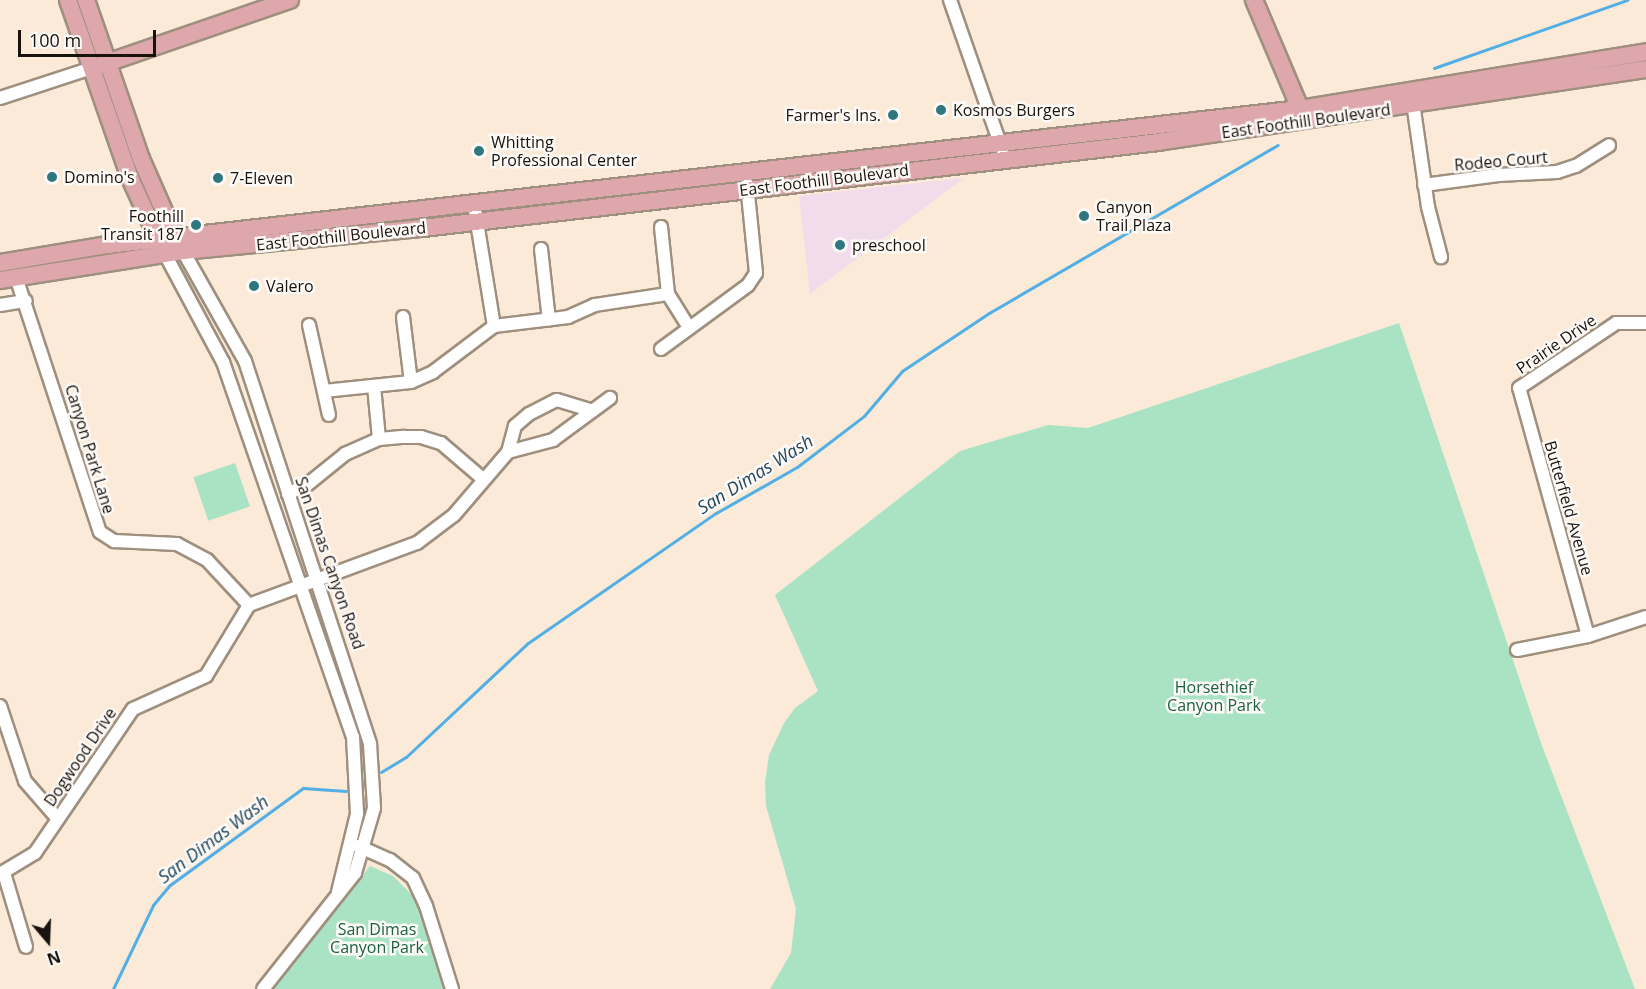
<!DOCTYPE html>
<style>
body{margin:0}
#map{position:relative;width:1646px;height:989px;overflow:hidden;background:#faead7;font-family:"Open Sans",sans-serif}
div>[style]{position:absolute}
.education>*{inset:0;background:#f1dceb}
.green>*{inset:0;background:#a9e3c3;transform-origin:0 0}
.stream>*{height:3px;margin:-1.5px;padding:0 1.5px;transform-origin:1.5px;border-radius:1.5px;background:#51afe5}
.roads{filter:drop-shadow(2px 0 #9e8f7e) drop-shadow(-2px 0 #9e8f7e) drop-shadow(0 2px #9e8f7e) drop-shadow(0 -2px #9e8f7e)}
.minor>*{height:12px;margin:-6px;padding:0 6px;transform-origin:6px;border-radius:6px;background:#fff}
.major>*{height:16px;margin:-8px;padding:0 8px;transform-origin:8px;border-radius:8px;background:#dda7ac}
.dots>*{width:16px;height:16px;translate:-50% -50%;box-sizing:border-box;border:3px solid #fdf9f6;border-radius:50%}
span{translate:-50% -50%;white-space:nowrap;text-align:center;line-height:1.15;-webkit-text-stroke:5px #fdf9f6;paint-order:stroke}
.poi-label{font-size:16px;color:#19130d}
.left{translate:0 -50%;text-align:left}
.right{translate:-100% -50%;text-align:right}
.street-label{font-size:16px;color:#19130d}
.park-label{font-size:16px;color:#196343}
.water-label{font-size:18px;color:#20475e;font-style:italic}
.north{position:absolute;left:18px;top:911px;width:60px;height:60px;-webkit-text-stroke:4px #fdf9f6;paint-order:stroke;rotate:161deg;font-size:16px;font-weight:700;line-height:24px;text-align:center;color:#19130d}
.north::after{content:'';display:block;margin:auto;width:21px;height:27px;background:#19130d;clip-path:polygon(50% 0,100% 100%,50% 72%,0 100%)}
.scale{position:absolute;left:18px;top:30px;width:138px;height:27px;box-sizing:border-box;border:3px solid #19130d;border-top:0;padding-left:8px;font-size:18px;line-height:21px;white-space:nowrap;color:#19130d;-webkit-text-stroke:4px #fdf9f6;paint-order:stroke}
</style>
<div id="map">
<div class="education">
<i style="clip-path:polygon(964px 178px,810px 294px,799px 196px)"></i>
</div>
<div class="green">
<i style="clip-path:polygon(1399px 323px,1541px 743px,1635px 989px,770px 989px,791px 953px,796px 909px,766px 806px,765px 783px,769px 755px,784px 723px,795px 708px,818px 691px,775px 595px,960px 451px,1048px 425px,1088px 428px)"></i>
<i style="left:235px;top:463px;width:46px;height:44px;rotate:71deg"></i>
<i style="clip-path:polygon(370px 866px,393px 876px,411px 894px,423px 917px,446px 989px,271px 989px)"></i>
</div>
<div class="stream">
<i style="left:1434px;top:68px;width:205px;rotate:-19.4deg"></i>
<i style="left:381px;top:772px;width:29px;rotate:-31deg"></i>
<i style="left:406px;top:757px;width:167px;rotate:-43.1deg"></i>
<i style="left:528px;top:643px;width:229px;rotate:-34.7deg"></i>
<i style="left:716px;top:513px;width:93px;rotate:-29.6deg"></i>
<i style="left:797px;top:467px;width:84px;rotate:-37.3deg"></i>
<i style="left:864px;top:416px;width:59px;rotate:-49.8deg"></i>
<i style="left:902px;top:371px;width:105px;rotate:-33.7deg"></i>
<i style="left:989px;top:313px;width:334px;rotate:-30.2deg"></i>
<i style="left:113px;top:989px;width:93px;rotate:-64.5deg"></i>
<i style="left:153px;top:905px;width:26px;rotate:-50deg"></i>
<i style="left:170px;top:885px;width:165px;rotate:-36.1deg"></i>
<i style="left:303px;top:788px;width:43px;rotate:4deg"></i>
</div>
<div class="roads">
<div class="minor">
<i style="left:950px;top:0;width:158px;rotate:70.8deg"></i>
<i style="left:1412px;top:96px;width:112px;rotate:81.8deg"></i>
<i style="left:1428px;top:207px;width:52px;rotate:75.4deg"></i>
<i style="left:0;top:98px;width:97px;rotate:-18.1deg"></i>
<i style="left:1424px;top:185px;width:75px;rotate:-7.7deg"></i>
<i style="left:1498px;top:175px;width:59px;rotate:-2.9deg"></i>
<i style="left:1557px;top:172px;width:20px;rotate:-18deg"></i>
<i style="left:1576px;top:166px;width:39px;rotate:-32deg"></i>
<i style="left:474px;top:204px;width:124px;rotate:80.7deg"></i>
<i style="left:661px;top:227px;width:67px;rotate:84deg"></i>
<i style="left:668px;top:294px;width:40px;rotate:58deg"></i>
<i style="left:541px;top:249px;width:71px;rotate:83.6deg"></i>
<i style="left:183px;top:251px;width:126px;rotate:60.6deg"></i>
<i style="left:245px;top:361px;width:403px;rotate:71.9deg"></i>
<i style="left:370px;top:744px;width:64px;rotate:86.4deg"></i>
<i style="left:374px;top:808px;width:68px;rotate:106.3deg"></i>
<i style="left:355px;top:873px;width:148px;rotate:128.4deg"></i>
<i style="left:165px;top:254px;width:123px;rotate:61.8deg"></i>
<i style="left:223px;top:362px;width:397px;rotate:70.9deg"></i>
<i style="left:353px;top:737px;width:77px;rotate:87deg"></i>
<i style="left:357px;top:814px;width:80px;rotate:103.7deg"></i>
<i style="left:16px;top:277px;width:268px;rotate:71.8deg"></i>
<i style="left:100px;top:532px;width:17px;rotate:33deg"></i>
<i style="left:114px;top:541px;width:63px;rotate:2.7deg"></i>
<i style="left:177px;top:544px;width:34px;rotate:28deg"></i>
<i style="left:207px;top:560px;width:62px;rotate:47deg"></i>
<i style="left:0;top:305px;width:26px;rotate:-9deg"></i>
<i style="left:403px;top:317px;width:65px;rotate:83deg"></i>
<i style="left:309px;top:325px;width:92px;rotate:77.5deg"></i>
<i style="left:661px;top:349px;width:108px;rotate:-36.3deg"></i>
<i style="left:748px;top:285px;width:14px;rotate:-56deg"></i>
<i style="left:756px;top:273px;width:89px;rotate:-95.8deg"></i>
<i style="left:374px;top:386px;width:53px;rotate:84.6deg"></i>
<i style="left:324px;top:391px;width:87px;rotate:-5.9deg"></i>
<i style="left:411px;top:382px;width:24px;rotate:-24deg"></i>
<i style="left:433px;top:372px;width:76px;rotate:-37deg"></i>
<i style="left:494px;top:326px;width:75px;rotate:-6.9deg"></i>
<i style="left:568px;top:317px;width:30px;rotate:-24deg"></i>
<i style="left:595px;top:305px;width:74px;rotate:-8.6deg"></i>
<i style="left:508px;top:452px;width:27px;rotate:-75deg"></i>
<i style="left:515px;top:426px;width:18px;rotate:-41deg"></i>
<i style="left:529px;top:414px;width:31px;rotate:-27deg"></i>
<i style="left:557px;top:400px;width:37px;rotate:17deg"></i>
<i style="left:288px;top:494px;width:22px;rotate:-27deg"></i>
<i style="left:308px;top:484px;width:48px;rotate:-39deg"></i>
<i style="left:345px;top:454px;width:37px;rotate:-24deg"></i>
<i style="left:379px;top:439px;width:25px;rotate:-5deg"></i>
<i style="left:404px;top:437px;width:17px"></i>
<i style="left:421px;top:437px;width:21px;rotate:17deg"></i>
<i style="left:441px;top:443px;width:55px;rotate:40.6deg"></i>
<i style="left:1588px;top:636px;width:257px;rotate:-105.5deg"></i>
<i style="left:1519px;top:388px;width:117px;rotate:-33.8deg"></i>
<i style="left:1616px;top:323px;width:30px"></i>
<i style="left:1517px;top:650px;width:72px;rotate:-11.2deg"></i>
<i style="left:1588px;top:636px;width:61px;rotate:-18.1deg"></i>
<i style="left:0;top:706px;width:79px;rotate:71.6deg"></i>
<i style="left:25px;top:781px;width:50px;rotate:49deg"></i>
<i style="left:358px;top:846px;width:35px;rotate:24deg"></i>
<i style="left:390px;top:860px;width:29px;rotate:38deg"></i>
<i style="left:413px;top:878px;width:31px;rotate:65deg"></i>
<i style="left:426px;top:906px;width:87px;rotate:72.6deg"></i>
<i style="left:4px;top:873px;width:77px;rotate:73.4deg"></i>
<i style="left:0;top:874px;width:41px;rotate:-31deg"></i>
<i style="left:35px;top:853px;width:174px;rotate:-55.8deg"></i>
<i style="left:133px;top:709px;width:80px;rotate:-24.3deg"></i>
<i style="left:206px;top:676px;width:83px;rotate:-58.8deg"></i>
<i style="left:249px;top:605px;width:179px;rotate:-20.3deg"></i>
<i style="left:417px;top:543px;width:46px;rotate:-37.1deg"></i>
<i style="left:454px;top:515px;width:83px;rotate:-49.4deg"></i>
<i style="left:508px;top:452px;width:47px;rotate:-14.9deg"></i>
<i style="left:553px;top:440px;width:71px;rotate:-36.4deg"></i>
</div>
<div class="major">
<i style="left:68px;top:0;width:188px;rotate:70.8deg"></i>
<i style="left:130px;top:178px;width:77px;rotate:65.4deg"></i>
<i style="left:86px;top:0;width:168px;rotate:70.9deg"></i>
<i style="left:141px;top:159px;width:94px;rotate:66.2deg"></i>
<i style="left:1254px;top:0;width:128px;rotate:67deg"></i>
<i style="left:98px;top:66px;width:203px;rotate:-19deg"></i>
<i style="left:0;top:263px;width:109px;rotate:-9.5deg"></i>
<i style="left:108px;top:245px;width:1199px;rotate:-6.51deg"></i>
<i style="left:1299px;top:109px;width:352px;rotate:-9.3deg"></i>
<i style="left:0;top:280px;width:185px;rotate:-9deg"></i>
<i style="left:183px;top:251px;width:241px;rotate:-5.5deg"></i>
<i style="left:423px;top:228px;width:740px;rotate:-6.67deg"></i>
<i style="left:1158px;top:142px;width:493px;rotate:-8.5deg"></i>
</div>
</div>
<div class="dots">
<i style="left:941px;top:110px;background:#2e777e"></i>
<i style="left:893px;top:115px;background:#2e777e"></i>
<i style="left:479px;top:151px;background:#2e777e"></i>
<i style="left:52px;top:177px;background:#2e777e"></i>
<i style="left:218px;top:178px;background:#2e777e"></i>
<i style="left:1084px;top:216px;background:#2e777e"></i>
<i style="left:196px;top:225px;background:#2e777e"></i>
<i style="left:840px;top:245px;background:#2e777e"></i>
<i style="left:254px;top:286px;background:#2e777e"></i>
</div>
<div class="poi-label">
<span class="left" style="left:953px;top:110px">Kosmos Burgers</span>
<span class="right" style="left:881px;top:115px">Farmer's Ins.</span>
<span class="left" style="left:491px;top:151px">Whitting<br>Professional Center</span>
<span class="left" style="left:64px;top:177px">Domino's</span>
<span class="left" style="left:230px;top:178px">7-Eleven</span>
<span class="left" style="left:1096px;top:216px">Canyon<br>Trail Plaza</span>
<span class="right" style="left:184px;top:225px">Foothill<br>Transit 187</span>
<span class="left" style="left:852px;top:245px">preschool</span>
<span class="left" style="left:266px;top:286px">Valero</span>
</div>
<div class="street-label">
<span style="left:1306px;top:121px;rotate:-8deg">East Foothill Boulevard</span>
<span style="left:1501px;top:161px;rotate:-5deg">Rodeo Court</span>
<span style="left:824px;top:180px;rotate:-7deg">East Foothill Boulevard</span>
<span style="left:341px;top:236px;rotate:-6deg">East Foothill Boulevard</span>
<span style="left:1556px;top:344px;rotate:-34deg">Prairie Drive</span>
<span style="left:90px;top:449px;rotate:73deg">Canyon Park Lane</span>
<span style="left:1569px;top:508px;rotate:74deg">Butterfield Avenue</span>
<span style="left:330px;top:563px;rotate:71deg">San Dimas Canyon Road</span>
<span style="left:80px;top:757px;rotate:-56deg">Dogwood Drive</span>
</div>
<div class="park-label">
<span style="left:1214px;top:696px">Horsethief<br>Canyon Park</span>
<span style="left:377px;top:938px">San Dimas<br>Canyon Park</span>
</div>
<div class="water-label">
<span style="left:755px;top:474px;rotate:-32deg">San Dimas Wash</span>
<span style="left:213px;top:839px;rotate:-37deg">San Dimas Wash</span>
</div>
<div class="north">N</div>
<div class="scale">100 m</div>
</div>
